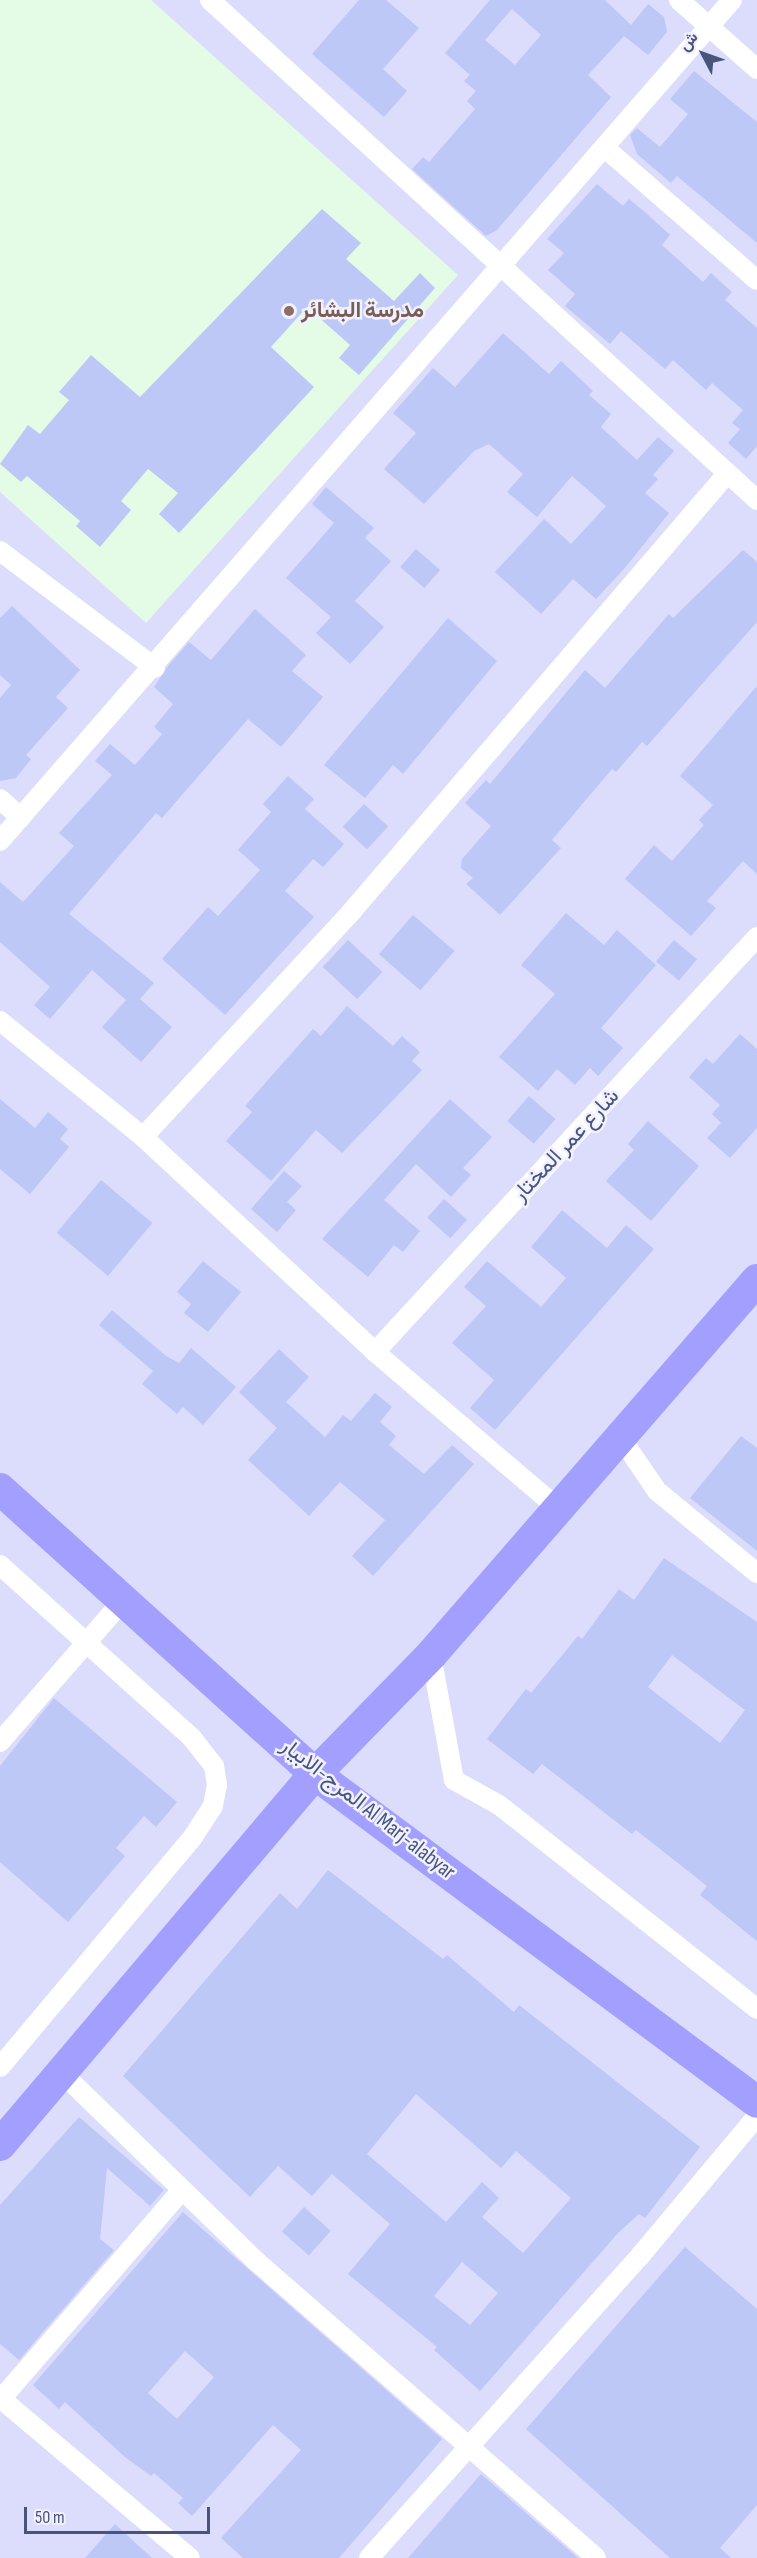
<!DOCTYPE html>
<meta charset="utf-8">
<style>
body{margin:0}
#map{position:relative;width:757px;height:2558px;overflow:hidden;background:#e9e8fe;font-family:"Sofia Sans Condensed",Vazirmatn,sans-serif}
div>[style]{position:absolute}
.residential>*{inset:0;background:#dcdcfc;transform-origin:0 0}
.education>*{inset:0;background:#e4fbe6}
.building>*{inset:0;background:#bdc8f7;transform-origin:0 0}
.street>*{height:20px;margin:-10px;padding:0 10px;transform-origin:10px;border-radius:10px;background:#fff}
.primary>*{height:32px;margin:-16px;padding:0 16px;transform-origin:16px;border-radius:16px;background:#a39fff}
.dots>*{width:16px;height:16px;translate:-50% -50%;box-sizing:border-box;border:3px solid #f1f1ff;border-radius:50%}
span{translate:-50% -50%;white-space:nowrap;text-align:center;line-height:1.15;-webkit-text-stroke:5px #f1f1ff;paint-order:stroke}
.education-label{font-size:22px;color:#785e54;font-weight:700}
.left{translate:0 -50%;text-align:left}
.street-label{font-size:22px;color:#48547c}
.north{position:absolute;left:673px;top:24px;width:60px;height:60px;-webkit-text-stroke:4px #f1f1ff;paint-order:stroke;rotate:311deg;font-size:16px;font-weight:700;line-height:24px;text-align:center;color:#48547c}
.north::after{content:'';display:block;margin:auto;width:21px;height:27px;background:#48547c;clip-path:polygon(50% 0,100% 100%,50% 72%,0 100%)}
.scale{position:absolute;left:24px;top:2507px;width:186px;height:27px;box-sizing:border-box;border:3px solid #48547c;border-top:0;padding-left:8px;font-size:18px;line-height:21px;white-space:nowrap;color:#48547c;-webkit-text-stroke:4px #f1f1ff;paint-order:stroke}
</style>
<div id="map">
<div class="residential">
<i style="left:0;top:0;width:757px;height:2558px"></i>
</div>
<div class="education">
<i style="clip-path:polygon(0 0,151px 0,458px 275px,146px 623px,0 492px)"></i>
</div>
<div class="building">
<i style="clip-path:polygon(359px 0,386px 0,419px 28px,383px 69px,407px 91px,384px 117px,312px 54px)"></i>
<i style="clip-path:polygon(evenodd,490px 0,605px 0,631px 25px,648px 4px,664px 17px,667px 32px,648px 55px,624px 36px,588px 75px,611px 97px,497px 230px,486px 236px,412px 169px,423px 157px,429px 162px,475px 109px,467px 101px,476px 91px,464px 81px,470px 75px,445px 53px,490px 0,512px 9px,541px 35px,515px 65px,485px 40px,512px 9px)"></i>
<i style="clip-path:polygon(694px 71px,757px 122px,757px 243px,677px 176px,671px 183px,637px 154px,630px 135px,637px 128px,660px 147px,688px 114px,670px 99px)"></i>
<i style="clip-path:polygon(597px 184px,623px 206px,629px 199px,646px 213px,670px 235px,662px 245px,703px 282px,711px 273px,732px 292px,725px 300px,757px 328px,757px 446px,746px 459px,728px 443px,740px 429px,732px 423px,743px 410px,712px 383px,706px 390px,673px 360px,665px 369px,621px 331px,610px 344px,565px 306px,575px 294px,548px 270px,564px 253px,547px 239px)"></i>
<i style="clip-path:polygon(322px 209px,361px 243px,346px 259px,394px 301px,420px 273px,435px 288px,359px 375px,339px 358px,350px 345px,307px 307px,271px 347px,314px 387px,179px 533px,159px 514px,178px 493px,148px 469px,121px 501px,131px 510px,100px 547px,76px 526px,80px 521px,27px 476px,21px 482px,0 464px,28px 425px,40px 434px,69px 400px,59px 392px,91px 355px,140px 397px)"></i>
<i style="clip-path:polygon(503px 333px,549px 374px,561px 361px,593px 391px,589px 395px,611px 414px,601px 427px,637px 460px,658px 437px,674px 451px,653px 475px,658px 479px,645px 493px,669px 513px,624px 569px,596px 599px,573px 579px,541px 614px,495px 572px,544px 519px,571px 544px,606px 506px,572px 476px,537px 517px,507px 492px,523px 474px,489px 444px,474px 451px,424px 504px,384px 469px,416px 433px,393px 413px,433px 368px,455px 387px)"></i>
<i style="clip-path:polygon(326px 487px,374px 528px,365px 538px,391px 561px,355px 601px,384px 627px,350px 664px,316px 633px,331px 617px,286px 578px,334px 523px,312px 504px)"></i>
<i style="left:416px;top:549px;width:32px;height:24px;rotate:41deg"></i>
<i style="clip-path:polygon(743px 550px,757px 562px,757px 622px,647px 746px,642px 742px,616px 772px,612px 769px,552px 840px,561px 848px,500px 915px,466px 884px,473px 878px,461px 868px,462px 859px,491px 826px,465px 803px,486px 780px,490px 784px,585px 670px,605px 688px,669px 614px,673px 618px)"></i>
<i style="clip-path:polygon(12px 606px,80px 670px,56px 697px,68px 708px,26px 755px,31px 759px,16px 778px,0 781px,0 698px,11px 685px,0 675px,0 618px)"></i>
<i style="clip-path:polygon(255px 609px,306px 655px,292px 671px,323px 697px,281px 747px,248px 719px,162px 818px,156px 813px,69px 914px,154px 983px,140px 999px,172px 1027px,141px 1062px,102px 1027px,126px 1000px,92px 970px,50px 1019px,34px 1005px,50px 987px,0 942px,0 882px,23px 902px,74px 846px,59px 833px,112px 775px,95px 761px,110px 744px,135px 765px,162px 734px,154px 727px,173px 704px,154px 687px,168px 666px,189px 642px,211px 660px)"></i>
<i style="clip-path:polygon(448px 618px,497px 661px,403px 774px,393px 765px,365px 798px,324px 765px)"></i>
<i style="clip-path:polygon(757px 686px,757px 874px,743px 861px,707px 901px,716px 908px,691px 936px,625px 879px,654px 845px,672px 861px,704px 825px,699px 820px,713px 805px,680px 776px)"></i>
<i style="clip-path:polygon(288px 776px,314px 799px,305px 809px,344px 844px,323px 867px,313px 859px,285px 891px,314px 917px,225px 1015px,162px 959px,208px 907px,218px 916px,260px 870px,238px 850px,271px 812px,263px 804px)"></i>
<i style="left:364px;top:804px;width:33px;height:31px;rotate:43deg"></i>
<i style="clip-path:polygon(566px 913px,604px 945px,617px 930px,656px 965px,601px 1028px,623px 1048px,598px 1076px,590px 1068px,575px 1085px,557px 1069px,538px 1091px,499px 1057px,555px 994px,521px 965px)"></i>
<i style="left:413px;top:915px;width:55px;height:52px;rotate:41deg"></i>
<i style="left:348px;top:940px;width:47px;height:37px;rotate:43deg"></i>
<i style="left:674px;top:940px;width:30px;height:28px;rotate:40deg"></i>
<i style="clip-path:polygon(347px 1006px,393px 1046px,402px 1036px,420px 1052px,412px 1061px,422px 1070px,342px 1153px,316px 1130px,271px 1181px,226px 1141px,252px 1112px,245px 1106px,313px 1029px,321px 1036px)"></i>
<i style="clip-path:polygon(740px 1034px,757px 1049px,757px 1128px,730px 1158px,707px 1138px,721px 1123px,712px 1114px,720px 1105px,689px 1077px,706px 1058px,713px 1064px)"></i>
<i style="left:529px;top:1096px;width:35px;height:33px;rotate:41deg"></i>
<i style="clip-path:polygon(0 1099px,35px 1128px,48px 1112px,68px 1129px,60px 1139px,69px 1147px,30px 1194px,0 1169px)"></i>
<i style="clip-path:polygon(450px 1099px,492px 1137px,463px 1168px,471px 1175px,451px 1197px,416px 1164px,384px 1200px,420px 1231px,403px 1252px,394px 1245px,368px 1277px,322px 1239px)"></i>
<i style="clip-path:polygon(648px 1121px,699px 1166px,651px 1221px,606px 1181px,634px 1150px,628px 1144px)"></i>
<i style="clip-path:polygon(284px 1171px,302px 1186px,287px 1202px,296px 1210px,277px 1232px,251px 1209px)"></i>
<i style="left:101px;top:1180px;width:67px;height:69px;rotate:40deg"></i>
<i style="left:444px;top:1199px;width:31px;height:25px;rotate:42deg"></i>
<i style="clip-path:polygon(562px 1210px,607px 1248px,626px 1225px,654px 1249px,495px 1430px,470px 1408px,494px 1380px,452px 1343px,486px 1306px,464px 1287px,487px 1261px,541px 1307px,566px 1278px,531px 1247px)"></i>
<i style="clip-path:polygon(203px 1261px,241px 1292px,208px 1332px,184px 1313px,191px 1304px,177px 1292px)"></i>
<i style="clip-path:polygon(112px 1310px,166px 1356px,179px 1363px,191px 1348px,236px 1387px,203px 1425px,183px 1407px,177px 1414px,142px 1384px,153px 1371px,99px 1325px)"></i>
<i style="clip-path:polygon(279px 1349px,309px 1377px,286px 1402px,325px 1437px,343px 1415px,351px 1421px,375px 1393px,392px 1407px,380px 1422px,396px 1436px,389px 1445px,424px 1474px,452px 1445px,474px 1464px,373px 1576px,352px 1556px,385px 1520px,340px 1482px,309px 1516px,248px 1460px,277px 1428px,239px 1392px)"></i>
<i style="clip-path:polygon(741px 1436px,757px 1448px,757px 1551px,690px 1498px)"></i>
<i style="clip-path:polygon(evenodd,664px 1558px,757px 1622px,757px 1941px,700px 1895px,707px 1886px,636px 1830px,632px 1834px,542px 1764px,533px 1774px,487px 1739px,526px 1689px,531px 1693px,578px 1636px,582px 1639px,619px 1589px,634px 1600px,664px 1558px,672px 1655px,745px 1710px,720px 1743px,648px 1687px,672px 1655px)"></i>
<i style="clip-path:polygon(54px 1698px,177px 1802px,156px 1827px,144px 1816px,116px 1848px,125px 1856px,68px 1922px,0 1862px,0 1766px)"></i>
<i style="clip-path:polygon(evenodd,328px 1870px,443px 1959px,447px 1955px,514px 2012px,519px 2005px,700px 2147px,645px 2218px,639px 2214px,618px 2233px,480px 2391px,434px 2350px,437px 2347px,348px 2274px,390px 2224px,332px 2174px,312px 2196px,278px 2166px,250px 2197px,123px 2076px,280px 1893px,297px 1909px,328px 1870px,416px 2094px,501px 2168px,516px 2151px,571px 2198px,523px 2253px,482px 2217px,499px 2198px,482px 2182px,446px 2222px,367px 2154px,416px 2094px,328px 1870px,462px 2262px,498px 2293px,470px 2325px,434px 2296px,462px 2262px)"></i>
<i style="clip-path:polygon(79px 2117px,164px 2190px,150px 2206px,107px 2168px,100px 2239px,114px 2250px,19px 2360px,0 2344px,0 2205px)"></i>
<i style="left:304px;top:2207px;width:36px;height:33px;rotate:42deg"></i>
<i style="clip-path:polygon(evenodd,183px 2212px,442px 2439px,339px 2558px,243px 2558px,221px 2538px,301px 2450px,273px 2425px,192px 2516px,178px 2503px,183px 2498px,154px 2473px,151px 2476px,125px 2457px,65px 2402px,59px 2409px,33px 2385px,183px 2212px,185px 2351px,214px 2377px,177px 2419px,148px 2393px,185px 2351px)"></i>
<i style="clip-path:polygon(685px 2247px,757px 2309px,757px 2505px,720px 2548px,731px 2558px,670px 2558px,526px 2429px)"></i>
<i style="clip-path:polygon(481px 2474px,578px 2558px,408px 2558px)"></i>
<i style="clip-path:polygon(115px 2524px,152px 2558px,85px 2558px)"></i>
</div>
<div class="street">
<i style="left:210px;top:0;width:741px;rotate:42.43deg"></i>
<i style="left:679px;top:0;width:104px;rotate:41.5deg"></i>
<i style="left:605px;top:148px;width:201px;rotate:41deg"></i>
<i style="left:0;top:551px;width:194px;rotate:37deg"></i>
<i style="left:0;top:799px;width:28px;rotate:42deg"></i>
<i style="left:0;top:841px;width:1115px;rotate:-48.96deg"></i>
<i style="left:0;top:1021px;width:184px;rotate:39deg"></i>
<i style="left:143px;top:1137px;width:316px;rotate:42.8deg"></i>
<i style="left:375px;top:1352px;width:237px;rotate:40.5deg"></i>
<i style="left:143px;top:1137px;width:308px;rotate:-47.2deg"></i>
<i style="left:352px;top:911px;width:574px;rotate:-49.38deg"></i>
<i style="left:375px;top:1352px;width:564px;rotate:-47.37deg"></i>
<i style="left:621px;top:1438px;width:64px;rotate:55.8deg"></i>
<i style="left:657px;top:1491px;width:129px;rotate:39.4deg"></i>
<i style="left:0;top:1565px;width:258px;rotate:42deg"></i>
<i style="left:192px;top:1738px;width:36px;rotate:52deg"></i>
<i style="left:214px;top:1766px;width:19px;rotate:81deg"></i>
<i style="left:217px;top:1785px;width:21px;rotate:101deg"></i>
<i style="left:213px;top:1806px;width:37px;rotate:123deg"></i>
<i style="left:193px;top:1837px;width:300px;rotate:130deg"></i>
<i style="left:431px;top:1655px;width:127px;rotate:79.6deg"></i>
<i style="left:454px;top:1780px;width:51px;rotate:29.1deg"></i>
<i style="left:499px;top:1805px;width:329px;rotate:38.3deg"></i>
<i style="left:0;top:1742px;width:191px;rotate:-49deg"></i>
<i style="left:63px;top:2074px;width:269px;rotate:44.1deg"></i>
<i style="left:256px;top:2261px;width:451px;rotate:41.1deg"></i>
<i style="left:0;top:2398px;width:248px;rotate:40.1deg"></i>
<i style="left:1px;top:2399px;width:274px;rotate:-49.1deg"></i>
<i style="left:369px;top:2558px;width:406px;rotate:-48.1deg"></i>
<i style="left:640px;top:2256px;width:182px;rotate:-50.1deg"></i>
</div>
<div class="primary">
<i style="left:0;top:1489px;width:425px;rotate:42.1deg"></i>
<i style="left:315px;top:1774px;width:550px;rotate:36.58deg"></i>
<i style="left:0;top:2145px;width:487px;rotate:-49.7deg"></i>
<i style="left:315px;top:1774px;width:166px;rotate:-45.7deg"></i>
<i style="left:431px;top:1655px;width:497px;rotate:-49deg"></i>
</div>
<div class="dots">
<i style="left:289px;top:311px;background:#8d6e63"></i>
</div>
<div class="education-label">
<span class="left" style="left:301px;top:311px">مدرسة البشائر</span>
</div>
<div class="street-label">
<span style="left:566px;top:1145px;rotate:-47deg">شارع عمر المختار</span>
<span style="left:368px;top:1809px;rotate:38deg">المرج-الابيار Al Marj-alabyar</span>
</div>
<div class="north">ش</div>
<div class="scale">50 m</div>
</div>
